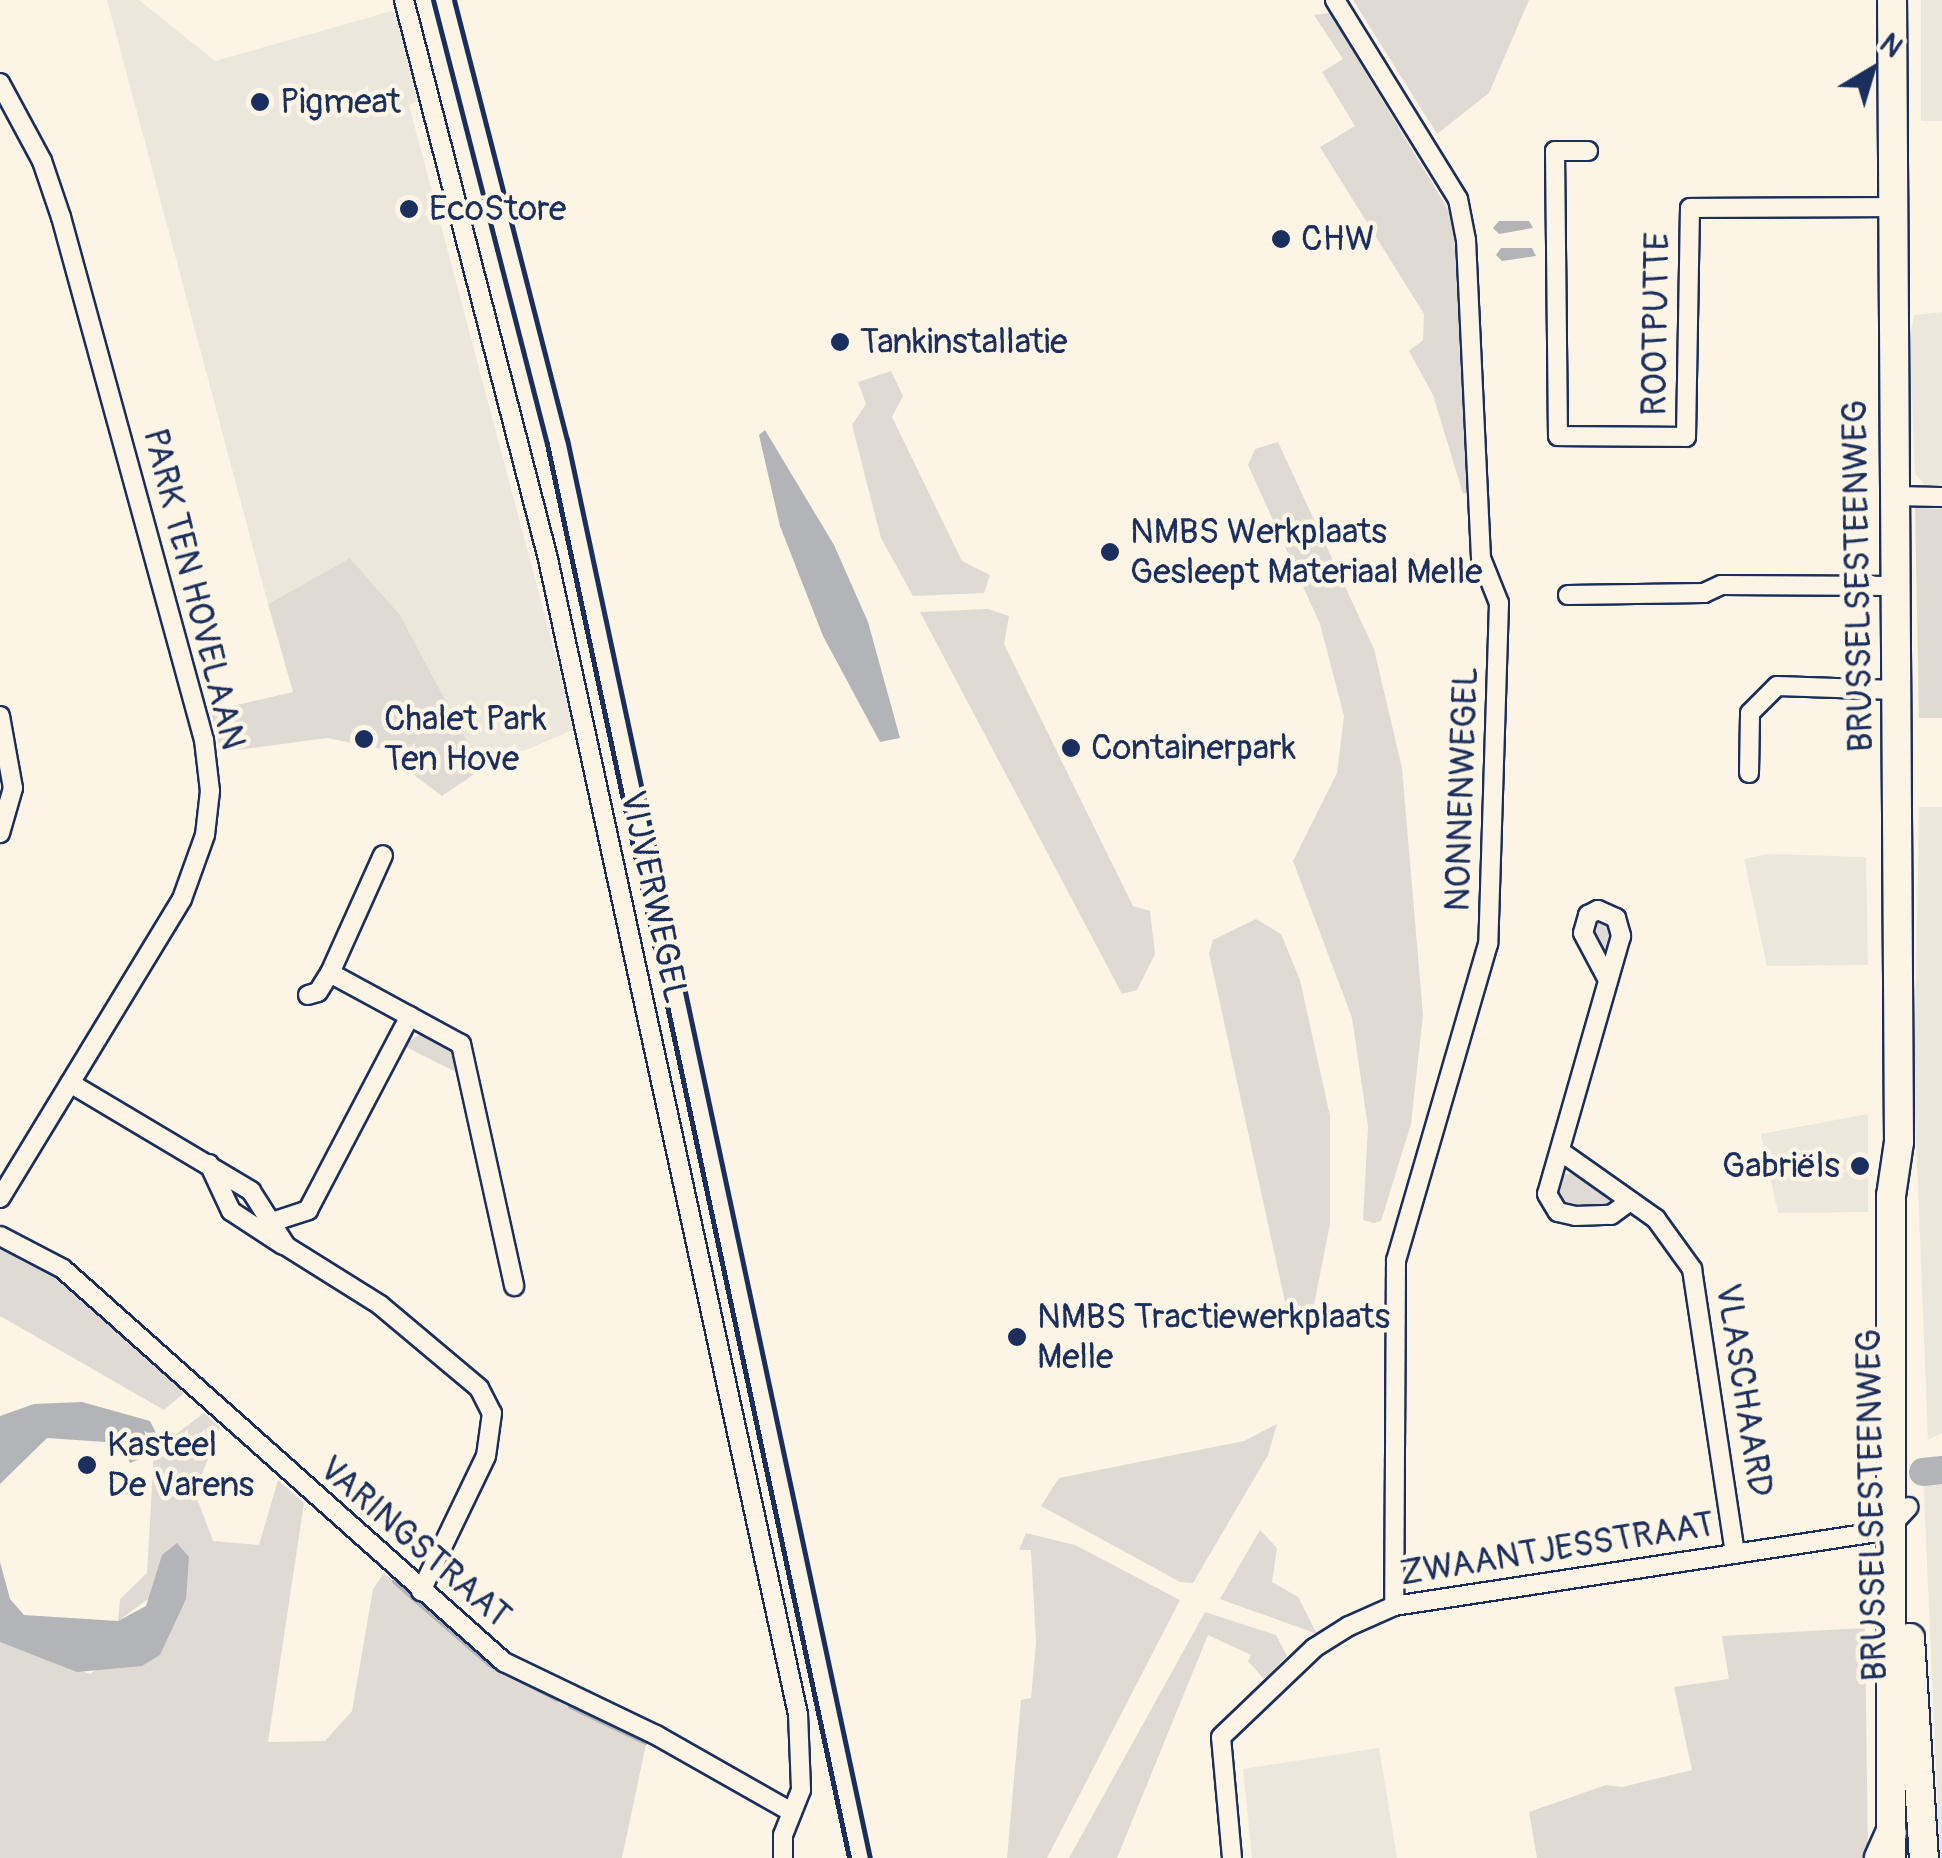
<!DOCTYPE html>
<meta charset="utf-8">
<style>
body{margin:0}
#map{position:relative;width:1942px;height:1858px;overflow:hidden;background:#fcf5e5;font-family:Pangolin,sans-serif}
div>[style]{position:absolute}
.built>*{inset:0;background:#ece7dc;transform-origin:0 0}
.green>*{inset:0;background:#dfdbd4}
.water>*{inset:0;background:#b2b4b8}
.stream>*{height:5px;margin:-2.5px;padding:0 2.5px;transform-origin:2.5px;border-radius:2.5px;background:#b2b4b8}
.river>*{height:28px;margin:-14px;padding:0 14px;transform-origin:14px;border-radius:14px;background:#b2b4b8}
.roads{filter:drop-shadow(2px 0 #1b2f5e) drop-shadow(-2px 0 #1b2f5e) drop-shadow(0 2px #1b2f5e) drop-shadow(0 -2px #1b2f5e)}
.street>*{height:18px;margin:-9px;padding:0 9px;transform-origin:9px;border-radius:9px;background:#fcf5e5}
.primary>*{height:28px;margin:-14px;padding:0 14px;transform-origin:14px;border-radius:14px;background:#fcf5e5}
.highway>*{height:30px;margin:-15px;padding:0 15px;transform-origin:15px;border-radius:15px;background:#fcf5e5}
.rail>*{height:5px;margin:-2.5px;padding:0 2.5px;transform-origin:2.5px;border-radius:2.5px;background:#1b2f5e}
.dots>*{width:28px;height:28px;translate:-50% -50%;box-sizing:border-box;border:5px solid #fcf5e5;border-radius:50%}
span{translate:-50% -50%;white-space:nowrap;text-align:center;line-height:1.15;-webkit-text-stroke:9px #fcf5e5;paint-order:stroke}
.poi-label{font-size:35px;color:#1b2f5e}
.left{translate:0 -50%;text-align:left}
.right{translate:-100% -50%;text-align:right}
.street-label{font-size:35px;color:#1b2f5e}
.north{position:absolute;left:1822px;top:20px;width:100px;height:100px;-webkit-text-stroke:8px #fcf5e5;paint-order:stroke;rotate:38deg;font-size:28px;font-weight:700;line-height:40px;text-align:center;color:#1b2f5e}
.north::after{content:'';display:block;margin:auto;width:35px;height:45px;background:#1b2f5e;clip-path:polygon(50% 0,100% 100%,50% 72%,0 100%)}
</style>
<div id="map">
<div class="built">
<i style="clip-path:polygon(107px 0,139px 0,215px 61px,392px 11px,401px 22px,424px 100px,409px 105px,575px 729px,482px 769px,400px 615px,350px 558px,268px 604px)"></i>
<i style="left:1921px;top:0;width:21px;height:121px"></i>
<i style="clip-path:polygon(1942px 312px,1942px 489px,1927px 488px,1915px 474px,1910px 339px,1914px 315px)"></i>
<i style="clip-path:polygon(1919px 807px,1942px 807px,1942px 1433px,1928px 1440px,1914px 1086px)"></i>
<i style="clip-path:polygon(1767px 854px,1866px 857px,1868px 965px,1767px 966px,1744px 859px)"></i>
<i style="clip-path:polygon(1868px 1114px,1868px 1212px,1778px 1213px,1761px 1134px)"></i>
<i style="clip-path:polygon(1942px 1470px,1942px 1858px,1940px 1858px,1923px 1472px)"></i>
<i style="clip-path:polygon(1379px 1748px,1397px 1858px,1252px 1858px,1243px 1769px)"></i>
</div>
<div class="green">
<i style="clip-path:polygon(1353px 0,1529px 0,1489px 93px,1437px 134px)"></i>
<i style="clip-path:polygon(1330px 13px,1453px 218px,1470px 491px,1463px 494px,1433px 395px,1409px 351px,1423px 340px,1424px 314px,1320px 147px,1355px 126px,1322px 72px,1343px 59px,1314px 15px)"></i>
<i style="clip-path:polygon(891px 371px,903px 396px,892px 417px,962px 561px,990px 575px,984px 593px,913px 596px,881px 538px,852px 425px,866px 404px,858px 382px)"></i>
<i style="clip-path:polygon(1278px 442px,1374px 649px,1402px 768px,1423px 1015px,1411px 1124px,1381px 1221px,1374px 1223px,1363px 1220px,1368px 1127px,1352px 1018px,1293px 861px,1337px 773px,1344px 716px,1320px 624px,1248px 465px,1255px 449px)"></i>
<i style="clip-path:polygon(1915px 508px,1942px 509px,1942px 718px,1919px 718px)"></i>
<i style="clip-path:polygon(350px 558px,400px 615px,482px 769px,442px 796px,415px 776px,407px 754px,327px 738px,221px 752px,211px 711px,293px 692px,268px 604px)"></i>
<i style="clip-path:polygon(988px 609px,1009px 616px,1004px 644px,1133px 906px,1150px 911px,1155px 954px,1137px 990px,1122px 994px,920px 612px)"></i>
<i style="clip-path:polygon(1600px 918px,1613px 929px,1602px 956px,1589px 934px)"></i>
<i style="clip-path:polygon(1256px 919px,1281px 934px,1300px 980px,1330px 1116px,1330px 1224px,1314px 1305px,1302px 1330px,1287px 1311px,1209px 953px,1213px 940px)"></i>
<i style="clip-path:polygon(426px 1031px,455px 1048px,462px 1075px,402px 1045px)"></i>
<i style="clip-path:polygon(1573px 1173px,1612px 1198px,1613px 1207px,1567px 1209px,1554px 1197px,1558px 1176px)"></i>
<i style="clip-path:polygon(0 1246px,67px 1282px,184px 1393px,164px 1410px,0 1316px)"></i>
<i style="clip-path:polygon(204px 1413px,220px 1427px,195px 1493px,213px 1541px,259px 1545px,278px 1480px,304px 1503px,268px 1742px,325px 1741px,352px 1711px,373px 1589px,384px 1573px,497px 1670px,646px 1744px,622px 1858px,0 1858px,0 1642px,90px 1674px,178px 1614px,186px 1599px,162px 1555px,151px 1597px,118px 1621px,120px 1599px,147px 1573px,154px 1451px)"></i>
<i style="clip-path:polygon(1277px 1424px,1268px 1455px,1193px 1583px,1180px 1582px,1041px 1506px,1059px 1478px,1244px 1441px)"></i>
<i style="clip-path:polygon(1260px 1530px,1277px 1548px,1272px 1582px,1298px 1597px,1317px 1634px,1220px 1599px)"></i>
<i style="clip-path:polygon(1026px 1533px,1075px 1545px,1180px 1600px,1047px 1858px,1007px 1858px,1021px 1700px,1031px 1698px,1036px 1643px,1031px 1550px,1019px 1550px)"></i>
<i style="clip-path:polygon(1205px 1612px,1276px 1635px,1287px 1656px,1264px 1679px,1248px 1661px,1251px 1655px,1208px 1635px,1117px 1858px,1069px 1858px)"></i>
<i style="clip-path:polygon(1865px 1628px,1868px 1858px,1537px 1858px,1529px 1812px,1606px 1785px,1622px 1787px,1692px 1770px,1674px 1687px,1729px 1679px,1722px 1636px)"></i>
</div>
<div class="water">
<i style="clip-path:polygon(1499px 221px,1529px 221px,1533px 228px,1499px 234px,1493px 228px)"></i>
<i style="clip-path:polygon(1501px 248px,1532px 248px,1536px 256px,1502px 261px,1496px 255px)"></i>
<i style="clip-path:polygon(765px 430px,834px 545px,868px 622px,900px 738px,880px 742px,823px 636px,780px 526px,759px 435px)"></i>
<i style="clip-path:polygon(82px 1402px,150px 1421px,157px 1435px,144px 1457px,130px 1463px,120px 1443px,47px 1438px,0 1484px,0 1416px,34px 1404px)"></i>
<i style="clip-path:polygon(177px 1543px,189px 1557px,186px 1599px,160px 1655px,142px 1666px,77px 1672px,0 1642px,0 1562px,10px 1599px,24px 1615px,118px 1621px,146px 1606px,162px 1555px)"></i>
</div>
<div class="stream">
<i style="left:394px;top:1581px;width:126px;rotate:41.1deg"></i>
<i style="left:489px;top:1664px;width:76px;rotate:27.2deg"></i>
<i style="left:570px;top:1706px;width:83px;rotate:25.6deg"></i>
</div>
<div class="river">
<i style="left:1923px;top:1472px;width:19px;rotate:-6deg"></i>
</div>
<div class="roads">
<div class="street">
<i style="left:404px;top:0;width:577px;rotate:75.55deg"></i>
<i style="left:548px;top:559px;width:1182px;rotate:77.79deg"></i>
<i style="left:798px;top:1714px;width:76px;rotate:87.7deg"></i>
<i style="left:801px;top:1790px;width:48px;rotate:111.8deg"></i>
<i style="left:783px;top:1835px;width:23px;rotate:90deg"></i>
<i style="left:1335px;top:0;width:234px;rotate:58.3deg"></i>
<i style="left:1458px;top:199px;width:42px;rotate:79deg"></i>
<i style="left:1466px;top:240px;width:318px;rotate:87.3deg"></i>
<i style="left:1481px;top:558px;width:48px;rotate:68.2deg"></i>
<i style="left:1499px;top:603px;width:341px;rotate:91.8deg"></i>
<i style="left:1488px;top:944px;width:329px;rotate:106.2deg"></i>
<i style="left:1396px;top:1260px;width:346px;rotate:90.3deg"></i>
<i style="left:0;top:83px;width:89px;rotate:61.7deg"></i>
<i style="left:42px;top:161px;width:59px;rotate:71.3deg"></i>
<i style="left:61px;top:217px;width:542px;rotate:74.71deg"></i>
<i style="left:204px;top:740px;width:51px;rotate:83.3deg"></i>
<i style="left:210px;top:791px;width:44px;rotate:96.5deg"></i>
<i style="left:205px;top:835px;width:68px;rotate:109.8deg"></i>
<i style="left:182px;top:899px;width:350px;rotate:121.3deg"></i>
<i style="left:1588px;top:151px;width:33px;rotate:180deg"></i>
<i style="left:1555px;top:151px;width:285px;rotate:89.4deg"></i>
<i style="left:1558px;top:436px;width:128px;rotate:0.4deg"></i>
<i style="left:1686px;top:437px;width:229px;rotate:-89deg"></i>
<i style="left:1690px;top:208px;width:203px;rotate:-0.3deg"></i>
<i style="left:1894px;top:496px;width:48px;rotate:1.2deg"></i>
<i style="left:1568px;top:595px;width:136px;rotate:-0.8deg"></i>
<i style="left:1704px;top:593px;width:19px;rotate:-25deg"></i>
<i style="left:1721px;top:585px;width:173px;rotate:0.3deg"></i>
<i style="left:0;top:716px;width:73px;rotate:79.8deg"></i>
<i style="left:13px;top:788px;width:47px;rotate:106.1deg"></i>
<i style="left:1749px;top:773px;width:60px;rotate:-89deg"></i>
<i style="left:1750px;top:713px;width:38px;rotate:-45deg"></i>
<i style="left:1777px;top:686px;width:118px;rotate:1.9deg"></i>
<i style="left:330px;top:973px;width:149px;rotate:28.5deg"></i>
<i style="left:461px;top:1044px;width:248px;rotate:77.6deg"></i>
<i style="left:1608px;top:980px;width:53px;rotate:-118deg"></i>
<i style="left:1583px;top:933px;width:19px;rotate:-74deg"></i>
<i style="left:1588px;top:915px;width:11px;rotate:-27deg"></i>
<i style="left:1598px;top:910px;width:20px;rotate:24deg"></i>
<i style="left:1616px;top:918px;width:19px;rotate:74deg"></i>
<i style="left:1621px;top:936px;width:268px;rotate:106deg"></i>
<i style="left:1547px;top:1194px;width:21px;rotate:59deg"></i>
<i style="left:1558px;top:1212px;width:17px;rotate:13deg"></i>
<i style="left:1575px;top:1216px;width:36px;rotate:-2deg"></i>
<i style="left:1611px;top:1215px;width:22px;rotate:-36deg"></i>
<i style="left:308px;top:995px;width:10px;rotate:-17deg"></i>
<i style="left:318px;top:992px;width:22px;rotate:-58deg"></i>
<i style="left:330px;top:973px;width:129px;rotate:-65.8deg"></i>
<i style="left:70px;top:1083px;width:211px;rotate:30.8deg"></i>
<i style="left:251px;top:1191px;width:65px;rotate:57.5deg"></i>
<i style="left:286px;top:1246px;width:111px;rotate:32.1deg"></i>
<i style="left:380px;top:1305px;width:129px;rotate:40deg"></i>
<i style="left:479px;top:1388px;width:28px;rotate:63deg"></i>
<i style="left:492px;top:1413px;width:43px;rotate:97.9deg"></i>
<i style="left:486px;top:1456px;width:150px;rotate:115.7deg"></i>
<i style="left:1560px;top:1151px;width:118px;rotate:35.3deg"></i>
<i style="left:1656px;top:1219px;width:62px;rotate:54.2deg"></i>
<i style="left:1692px;top:1269px;width:288px;rotate:81.4deg"></i>
<i style="left:209px;top:1164px;width:52px;rotate:64.9deg"></i>
<i style="left:231px;top:1211px;width:62px;rotate:33.2deg"></i>
<i style="left:275px;top:1221px;width:35px;rotate:-18deg"></i>
<i style="left:308px;top:1210px;width:219px;rotate:-62.3deg"></i>
<i style="left:0;top:1236px;width:71px;rotate:27.6deg"></i>
<i style="left:63px;top:1269px;width:591px;rotate:41.71deg"></i>
<i style="left:504px;top:1662px;width:169px;rotate:25.7deg"></i>
<i style="left:656px;top:1735px;width:154px;rotate:29.6deg"></i>
<i style="left:1232px;top:1858px;width:121px;rotate:-95.2deg"></i>
<i style="left:1221px;top:1737px;width:129px;rotate:-43.7deg"></i>
<i style="left:1314px;top:1648px;width:41px;rotate:-32.2deg"></i>
<i style="left:1349px;top:1626px;width:49px;rotate:-24deg"></i>
<i style="left:1394px;top:1606px;width:498px;rotate:-8.7deg"></i>
<i style="left:1886px;top:1531px;width:33px;rotate:-47deg"></i>
</div>
<div class="primary">
<i style="left:1910px;top:1638px;width:220px;rotate:86.4deg"></i>
<i style="left:1891px;top:1857px;width:661px;rotate:-90deg"></i>
<i style="left:1891px;top:1196px;width:55px;rotate:-81.6deg"></i>
<i style="left:1899px;top:1142px;width:1142px;rotate:-90.35deg"></i>
</div>
<div class="highway">
<i style="left:1880px;top:1858px;width:27px;rotate:-66deg"></i>
</div>
</div>
<div class="rail">
<i style="left:433px;top:0;width:458px;rotate:75.6deg"></i>
<i style="left:547px;top:444px;width:1446px;rotate:77.94deg"></i>
<i style="left:454px;top:0;width:453px;rotate:75.6deg"></i>
<i style="left:567px;top:439px;width:1451px;rotate:77.95deg"></i>
</div>
<div class="dots">
<i style="left:260px;top:102px;background:#1b2f5e"></i>
<i style="left:409px;top:209px;background:#1b2f5e"></i>
<i style="left:1281px;top:239px;background:#1b2f5e"></i>
<i style="left:840px;top:342px;background:#1b2f5e"></i>
<i style="left:1110px;top:552px;background:#1b2f5e"></i>
<i style="left:364px;top:739px;background:#1b2f5e"></i>
<i style="left:1071px;top:748px;background:#1b2f5e"></i>
<i style="left:1860px;top:1166px;background:#1b2f5e"></i>
<i style="left:1017px;top:1337px;background:#1b2f5e"></i>
<i style="left:87px;top:1465px;background:#1b2f5e"></i>
</div>
<div class="poi-label">
<span class="left" style="left:280px;top:102px">Pigmeat</span>
<span class="left" style="left:429px;top:209px">EcoStore</span>
<span class="left" style="left:1301px;top:239px">CHW</span>
<span class="left" style="left:860px;top:342px">Tankinstallatie</span>
<span class="left" style="left:1130px;top:552px">NMBS Werkplaats<br>Gesleept Materiaal Melle</span>
<span class="left" style="left:384px;top:739px">Chalet Park<br>Ten Hove</span>
<span class="left" style="left:1091px;top:748px">Containerpark</span>
<span class="right" style="left:1840px;top:1166px">Gabriëls</span>
<span class="left" style="left:1037px;top:1337px">NMBS Tractiewerkplaats<br>Melle</span>
<span class="left" style="left:107px;top:1465px">Kasteel<br>De Varens</span>
</div>
<div class="street-label">
<span style="left:1656px;top:324px;rotate:-89deg">ROOTPUTTE</span>
<span style="left:1858px;top:576px;rotate:-91deg">BRUSSELSESTEENWEG</span>
<span style="left:194px;top:589px;rotate:76deg">PARK TEN HOVELAAN</span>
<span style="left:1462px;top:789px;rotate:-88deg">NONNENWEGEL</span>
<span style="left:654px;top:897px;rotate:78deg">VIJVERWEGEL</span>
<span style="left:1744px;top:1390px;rotate:81deg">VLASCHAARD</span>
<span style="left:1872px;top:1505px;rotate:-91deg">BRUSSELSESTEENWEG</span>
<span style="left:415px;top:1542px;rotate:41deg">VARINGSTRAAT</span>
<span style="left:1557px;top:1549px;rotate:-9deg">ZWAANTJESSTRAAT</span>
</div>
<div class="north">N</div>
</div>
